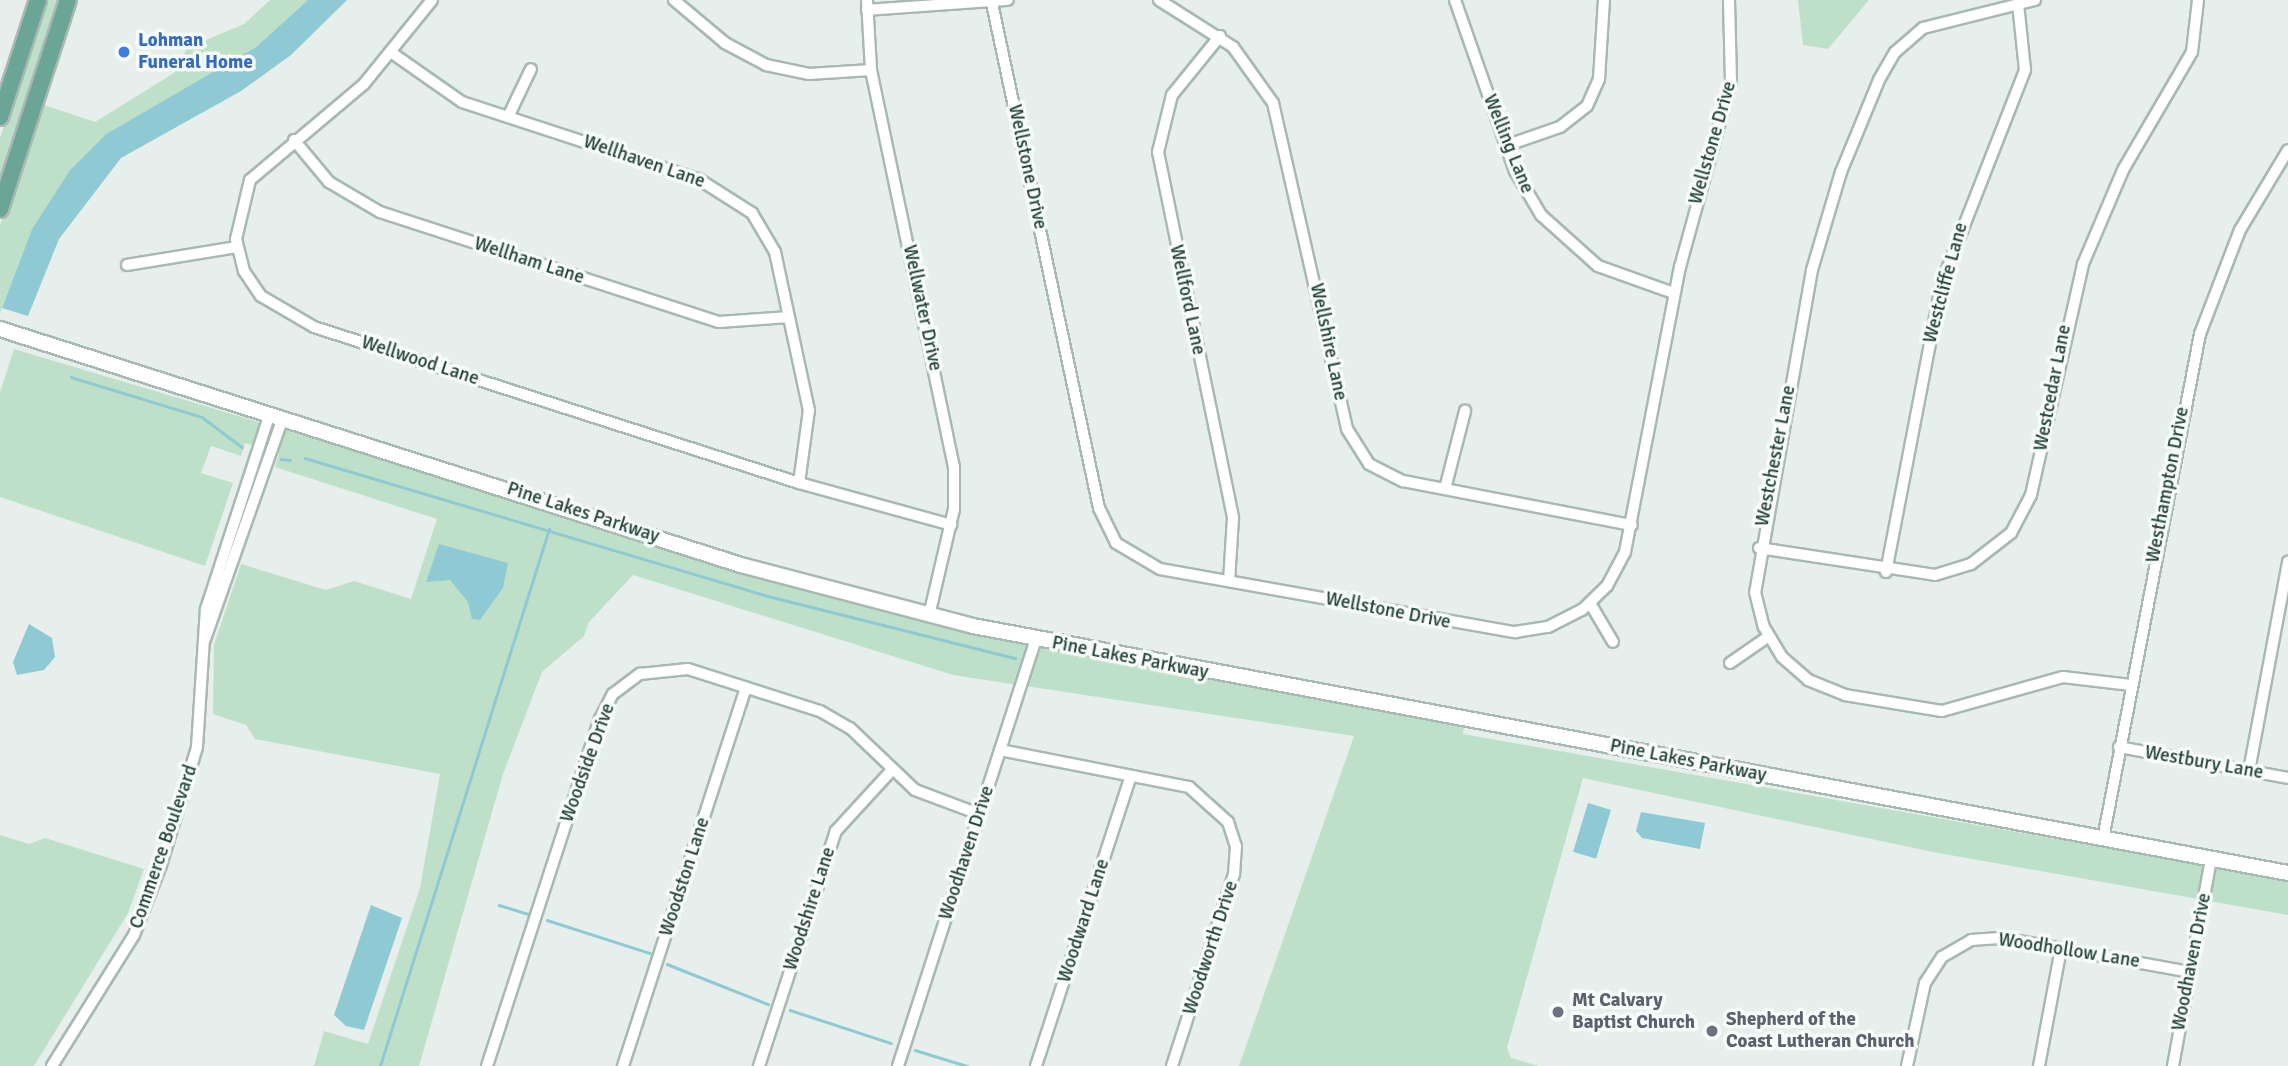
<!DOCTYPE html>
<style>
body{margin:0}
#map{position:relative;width:2288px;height:1066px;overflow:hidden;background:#e6efeb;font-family:Signika,sans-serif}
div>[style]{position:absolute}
.green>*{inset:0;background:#bfe0c8}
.water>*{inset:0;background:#8ec9d4;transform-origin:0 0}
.stream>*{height:2.5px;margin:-1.25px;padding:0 1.25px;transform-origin:1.25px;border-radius:1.25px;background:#8ec9d4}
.roads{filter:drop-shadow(2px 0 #a8b8b2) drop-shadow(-2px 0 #a8b8b2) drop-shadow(0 2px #a8b8b2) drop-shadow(0 -2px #a8b8b2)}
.street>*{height:10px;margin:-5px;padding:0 5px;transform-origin:5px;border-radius:5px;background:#fff}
.secondary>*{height:14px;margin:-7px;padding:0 7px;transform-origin:7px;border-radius:7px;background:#fff}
.primary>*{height:16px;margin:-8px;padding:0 8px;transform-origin:8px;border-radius:8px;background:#6aa596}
.dots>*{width:19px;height:19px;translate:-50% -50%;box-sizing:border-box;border:4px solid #f7fbf9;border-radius:50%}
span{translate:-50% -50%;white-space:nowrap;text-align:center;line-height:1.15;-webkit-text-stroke:7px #f7fbf9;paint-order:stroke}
.shop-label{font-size:19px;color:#366cbe;font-weight:700}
.left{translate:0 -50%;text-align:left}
.street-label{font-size:19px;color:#24423a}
.worship-label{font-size:19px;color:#5b616d;font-weight:700}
</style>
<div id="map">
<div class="green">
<i style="clip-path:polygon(45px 0,62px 0,0 192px,0 138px)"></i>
<i style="clip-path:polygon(270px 0,308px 0,256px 47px,106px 134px,70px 170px,32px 229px,0 313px,0 225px,44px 105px,95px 122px,174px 73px,187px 48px,244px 24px)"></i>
<i style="clip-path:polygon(1798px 0,1869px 0,1828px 49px,1803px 45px)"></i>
<i style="clip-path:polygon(14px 349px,947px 628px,1464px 727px,1463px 734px,2288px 880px,2288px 915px,1933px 852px,1583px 778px,1507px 1048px,1511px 1058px,1539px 1066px,1239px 1066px,1354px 736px,953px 675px,633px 575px,589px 622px,584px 636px,542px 672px,503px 774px,419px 1066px,314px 1066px,324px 1031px,368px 1044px,420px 888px,440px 774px,255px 739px,246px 725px,213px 714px,214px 645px,241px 564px,326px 590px,354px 581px,411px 599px,437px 519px,275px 467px,279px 454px,245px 443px,241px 456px,211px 446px,201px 473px,233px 483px,205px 566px,0 497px,0 392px)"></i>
<i style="clip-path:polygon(0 835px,29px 844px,45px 838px,144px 869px,128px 913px,34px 1066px,0 1066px)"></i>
</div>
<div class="water">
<i style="clip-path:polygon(308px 0,347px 0,291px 55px,241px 91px,121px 158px,59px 239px,28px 316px,2px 308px,32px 229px,70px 170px,106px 134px,256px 47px)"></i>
<i style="clip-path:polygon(439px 544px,508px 563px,503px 588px,480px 620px,472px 619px,468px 602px,450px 580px,426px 582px)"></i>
<i style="clip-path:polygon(29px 624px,52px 638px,55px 657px,44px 670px,17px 675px,13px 662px)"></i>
<i style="left:1588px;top:803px;width:24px;height:51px;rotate:17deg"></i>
<i style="clip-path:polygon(1641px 812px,1705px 823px,1700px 849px,1642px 838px,1636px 831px)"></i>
<i style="clip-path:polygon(371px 905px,402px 918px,364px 1030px,346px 1026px,334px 1015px)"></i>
</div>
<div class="stream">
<i style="left:71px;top:377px;width:137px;rotate:17deg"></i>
<i style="left:202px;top:417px;width:50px;rotate:36.9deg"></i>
<i style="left:305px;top:458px;width:479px;rotate:16.6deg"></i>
<i style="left:764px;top:595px;width:259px;rotate:14.1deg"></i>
<i style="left:281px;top:459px;width:9px;rotate:6deg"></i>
<i style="left:499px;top:905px;width:30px;rotate:17deg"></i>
<i style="left:547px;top:920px;width:108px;rotate:17.8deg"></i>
<i style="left:667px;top:964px;width:109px;rotate:21.6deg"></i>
<i style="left:790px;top:1010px;width:106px;rotate:18.1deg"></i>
<i style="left:915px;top:1050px;width:54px;rotate:17.1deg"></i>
<i style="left:380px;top:1066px;width:563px;rotate:-72.53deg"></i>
</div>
<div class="roads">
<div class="street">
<i style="left:432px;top:0;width:108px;rotate:129deg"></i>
<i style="left:364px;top:84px;width:149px;rotate:139.9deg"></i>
<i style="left:250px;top:180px;width:61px;rotate:103.3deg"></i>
<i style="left:236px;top:239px;width:33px;rotate:76deg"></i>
<i style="left:244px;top:271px;width:30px;rotate:56deg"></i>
<i style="left:261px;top:296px;width:61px;rotate:30.3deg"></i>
<i style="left:314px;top:327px;width:509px;rotate:17.83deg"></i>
<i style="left:799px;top:483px;width:158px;rotate:15.4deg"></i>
<i style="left:674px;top:0;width:67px;rotate:40.1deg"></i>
<i style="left:725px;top:43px;width:47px;rotate:28.2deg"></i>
<i style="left:766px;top:65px;width:44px;rotate:11.8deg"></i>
<i style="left:809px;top:74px;width:62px;rotate:-3.7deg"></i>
<i style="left:867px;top:0;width:70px;rotate:86.7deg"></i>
<i style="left:871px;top:70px;width:406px;rotate:78.2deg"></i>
<i style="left:954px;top:467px;width:42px;rotate:90deg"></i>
<i style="left:954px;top:509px;width:110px;rotate:103.2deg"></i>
<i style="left:1159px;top:0;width:88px;rotate:32.4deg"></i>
<i style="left:1233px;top:47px;width:69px;rotate:54.5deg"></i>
<i style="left:1273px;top:103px;width:334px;rotate:77.2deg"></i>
<i style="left:1347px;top:429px;width:41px;rotate:57.8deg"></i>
<i style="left:1369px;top:464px;width:38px;rotate:27deg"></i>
<i style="left:1403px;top:481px;width:233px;rotate:10.9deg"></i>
<i style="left:1455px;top:0;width:181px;rotate:70.7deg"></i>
<i style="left:1515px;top:171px;width:51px;rotate:59.4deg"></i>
<i style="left:1541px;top:215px;width:76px;rotate:41.8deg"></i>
<i style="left:1598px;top:266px;width:81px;rotate:19.6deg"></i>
<i style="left:2035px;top:0;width:115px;rotate:166deg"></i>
<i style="left:1923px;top:28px;width:37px;rotate:139deg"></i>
<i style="left:1895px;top:52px;width:32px;rotate:120deg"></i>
<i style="left:1879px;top:80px;width:100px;rotate:112.4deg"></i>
<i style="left:1841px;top:172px;width:102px;rotate:106.5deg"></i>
<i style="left:1812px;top:270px;width:327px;rotate:100deg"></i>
<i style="left:1755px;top:592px;width:36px;rotate:76deg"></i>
<i style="left:1764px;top:627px;width:35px;rotate:59deg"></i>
<i style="left:1782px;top:657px;width:35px;rotate:41deg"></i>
<i style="left:1808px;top:680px;width:40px;rotate:22deg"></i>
<i style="left:1845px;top:695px;width:98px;rotate:9.4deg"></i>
<i style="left:1942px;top:711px;width:126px;rotate:-15.7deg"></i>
<i style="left:2063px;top:677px;width:68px;rotate:6.7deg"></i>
<i style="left:992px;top:3px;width:516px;rotate:78.04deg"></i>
<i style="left:1099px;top:508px;width:39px;rotate:64deg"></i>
<i style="left:1116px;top:543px;width:51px;rotate:30.6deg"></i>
<i style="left:1160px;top:569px;width:361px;rotate:10.1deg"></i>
<i style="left:1515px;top:632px;width:33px;rotate:-9deg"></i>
<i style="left:1548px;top:627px;width:38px;rotate:-27deg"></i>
<i style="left:1582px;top:610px;width:35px;rotate:-44deg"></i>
<i style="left:1607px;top:586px;width:38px;rotate:-62deg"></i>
<i style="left:1625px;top:552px;width:290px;rotate:-79.1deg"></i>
<i style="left:1680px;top:267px;width:192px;rotate:-74.6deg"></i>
<i style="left:1731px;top:82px;width:82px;rotate:-91.4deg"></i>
<i style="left:867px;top:10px;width:141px;rotate:-4.1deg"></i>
<i style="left:1220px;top:36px;width:76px;rotate:129.1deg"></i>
<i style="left:1172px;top:95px;width:59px;rotate:103.8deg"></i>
<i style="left:1158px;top:152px;width:374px;rotate:78.4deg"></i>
<i style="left:1233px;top:518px;width:63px;rotate:93.6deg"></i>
<i style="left:392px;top:53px;width:85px;rotate:35deg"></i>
<i style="left:462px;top:102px;width:250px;rotate:18.1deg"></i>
<i style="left:700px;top:180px;width:62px;rotate:32.4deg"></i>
<i style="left:752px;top:213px;width:45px;rotate:59.5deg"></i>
<i style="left:775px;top:252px;width:162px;rotate:77.9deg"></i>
<i style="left:809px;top:410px;width:74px;rotate:97.8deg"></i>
<i style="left:508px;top:117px;width:53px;rotate:-64.4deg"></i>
<i style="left:294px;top:140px;width:55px;rotate:50.2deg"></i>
<i style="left:329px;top:182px;width:59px;rotate:30.5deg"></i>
<i style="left:380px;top:212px;width:356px;rotate:18deg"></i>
<i style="left:719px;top:322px;width:70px;rotate:-4.1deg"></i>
<i style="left:1505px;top:146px;width:58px;rotate:-19.1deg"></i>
<i style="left:1560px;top:127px;width:34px;rotate:-38deg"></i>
<i style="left:1587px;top:106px;width:30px;rotate:-66deg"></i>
<i style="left:1599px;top:79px;width:79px;rotate:-86.4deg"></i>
<i style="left:127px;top:265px;width:111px;rotate:-9.3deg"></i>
<i style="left:1445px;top:489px;width:81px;rotate:-75.6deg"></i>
<i style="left:1759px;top:548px;width:178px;rotate:8.7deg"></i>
<i style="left:1935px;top:575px;width:38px;rotate:-17deg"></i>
<i style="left:1971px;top:564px;width:51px;rotate:-37.8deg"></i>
<i style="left:2011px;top:533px;width:43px;rotate:-62.2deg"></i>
<i style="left:2031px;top:495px;width:237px;rotate:-77.3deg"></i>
<i style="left:2083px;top:264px;width:102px;rotate:-66.9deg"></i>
<i style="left:2123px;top:170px;width:137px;rotate:-59.7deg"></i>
<i style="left:2192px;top:52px;width:52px;rotate:-83.4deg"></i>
<i style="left:1886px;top:572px;width:295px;rotate:-79.1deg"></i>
<i style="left:1942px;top:282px;width:228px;rotate:-68.6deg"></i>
<i style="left:2025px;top:70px;width:67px;rotate:-96deg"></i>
<i style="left:1590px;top:603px;width:45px;rotate:59.5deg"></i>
<i style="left:205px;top:639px;width:235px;rotate:-70.6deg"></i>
<i style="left:1730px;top:663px;width:47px;rotate:-34.7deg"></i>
<i style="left:2119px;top:747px;width:172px;rotate:10.4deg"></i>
<i style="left:1000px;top:750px;width:193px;rotate:11.1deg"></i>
<i style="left:1189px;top:787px;width:52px;rotate:41.9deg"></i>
<i style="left:1228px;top:822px;width:25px;rotate:72deg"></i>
<i style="left:1236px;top:846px;width:28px;rotate:94deg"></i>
<i style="left:1234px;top:874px;width:202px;rotate:107.9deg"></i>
<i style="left:2249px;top:771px;width:213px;rotate:-79.4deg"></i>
<i style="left:2103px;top:839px;width:514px;rotate:-79.13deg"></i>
<i style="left:2200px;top:334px;width:111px;rotate:-69deg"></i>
<i style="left:2240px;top:230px;width:93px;rotate:-59deg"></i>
<i style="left:52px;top:1066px;width:155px;rotate:-58deg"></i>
<i style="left:134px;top:935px;width:75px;rotate:-68.9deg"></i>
<i style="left:161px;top:865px;width:123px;rotate:-73deg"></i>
<i style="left:197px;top:747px;width:138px;rotate:-86.3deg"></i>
<i style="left:206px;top:609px;width:206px;rotate:-71.9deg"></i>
<i style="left:487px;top:1066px;width:365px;rotate:-72deg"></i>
<i style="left:600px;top:719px;width:28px;rotate:-63deg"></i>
<i style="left:613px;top:694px;width:34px;rotate:-37deg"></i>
<i style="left:640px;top:674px;width:48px;rotate:-5.9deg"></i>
<i style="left:688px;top:669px;width:139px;rotate:17.7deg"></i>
<i style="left:820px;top:711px;width:34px;rotate:30deg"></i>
<i style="left:850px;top:728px;width:90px;rotate:43.6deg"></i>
<i style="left:915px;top:790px;width:68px;rotate:20.6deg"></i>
<i style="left:623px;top:1066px;width:398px;rotate:-72deg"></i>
<i style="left:759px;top:1066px;width:247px;rotate:-71.9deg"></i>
<i style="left:836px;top:831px;width:81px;rotate:-47.5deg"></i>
<i style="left:898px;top:1066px;width:448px;rotate:-72.1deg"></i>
<i style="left:1036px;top:1066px;width:305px;rotate:-71.9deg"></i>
<i style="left:1907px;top:1066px;width:85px;rotate:-77.8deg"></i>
<i style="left:1925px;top:983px;width:31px;rotate:-57deg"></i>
<i style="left:1942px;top:957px;width:34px;rotate:-30deg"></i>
<i style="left:1971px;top:940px;width:32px;rotate:-4deg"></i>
<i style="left:2003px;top:938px;width:190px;rotate:10.3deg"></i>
<i style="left:2039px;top:1066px;width:119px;rotate:-79.4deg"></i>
<i style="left:2173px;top:1066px;width:210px;rotate:-79.6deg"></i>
</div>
<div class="secondary">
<i style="left:0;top:329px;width:778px;rotate:17.67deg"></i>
<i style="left:741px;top:565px;width:240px;rotate:14.7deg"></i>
<i style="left:973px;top:626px;width:1338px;rotate:10.64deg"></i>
</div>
<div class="primary">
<i style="left:0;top:117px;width:123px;rotate:-72deg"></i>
<i style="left:0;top:209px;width:220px;rotate:-72deg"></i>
</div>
</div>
<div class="dots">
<i style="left:124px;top:52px;background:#3f7fe0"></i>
<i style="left:1558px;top:1012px;background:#6b7280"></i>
<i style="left:1712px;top:1031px;background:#6b7280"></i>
</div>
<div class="shop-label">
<span class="left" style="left:138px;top:52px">Lohman<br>Funeral Home</span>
</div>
<div class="street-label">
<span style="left:1713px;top:143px;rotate:-74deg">Wellstone Drive</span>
<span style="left:1508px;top:144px;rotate:68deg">Welling Lane</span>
<span style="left:644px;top:162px;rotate:19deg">Wellhaven Lane</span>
<span style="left:1027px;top:167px;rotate:78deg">Wellstone Drive</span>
<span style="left:529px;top:261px;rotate:18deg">Wellham Lane</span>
<span style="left:1946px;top:283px;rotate:-75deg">Westcliffe Lane</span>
<span style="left:1187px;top:300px;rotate:78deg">Wellford Lane</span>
<span style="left:922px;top:308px;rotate:78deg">Wellwater Drive</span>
<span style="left:1328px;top:342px;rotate:78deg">Wellshire Lane</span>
<span style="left:420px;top:361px;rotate:18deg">Wellwood Lane</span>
<span style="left:2053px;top:388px;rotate:-79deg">Westcedar Lane</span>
<span style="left:1776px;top:456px;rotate:-79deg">Westchester Lane</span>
<span style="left:2168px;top:485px;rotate:-79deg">Westhampton Drive</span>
<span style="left:583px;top:513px;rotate:18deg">Pine Lakes Parkway</span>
<span style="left:1388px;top:611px;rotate:11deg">Wellstone Drive</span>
<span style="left:1130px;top:658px;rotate:11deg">Pine Lakes Parkway</span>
<span style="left:1688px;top:761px;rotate:11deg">Pine Lakes Parkway</span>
<span style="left:588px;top:763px;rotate:-70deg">Woodside Drive</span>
<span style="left:2204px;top:763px;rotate:10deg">Westbury Lane</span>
<span style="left:164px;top:847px;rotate:-71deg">Commerce Boulevard</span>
<span style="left:967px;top:853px;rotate:-72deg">Woodhaven Drive</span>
<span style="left:685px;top:877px;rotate:-72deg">Woodston Lane</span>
<span style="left:810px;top:909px;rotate:-72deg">Woodshire Lane</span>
<span style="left:1084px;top:921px;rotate:-72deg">Woodward Lane</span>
<span style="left:1211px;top:948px;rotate:-72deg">Woodworth Drive</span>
<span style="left:2069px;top:951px;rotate:9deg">Woodhollow Lane</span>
<span style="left:2192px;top:962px;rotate:-79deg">Woodhaven Drive</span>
</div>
<div class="worship-label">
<span class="left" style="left:1572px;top:1012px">Mt Calvary<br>Baptist Church</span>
<span class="left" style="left:1726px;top:1031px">Shepherd of the<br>Coast Lutheran Church</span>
</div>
</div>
